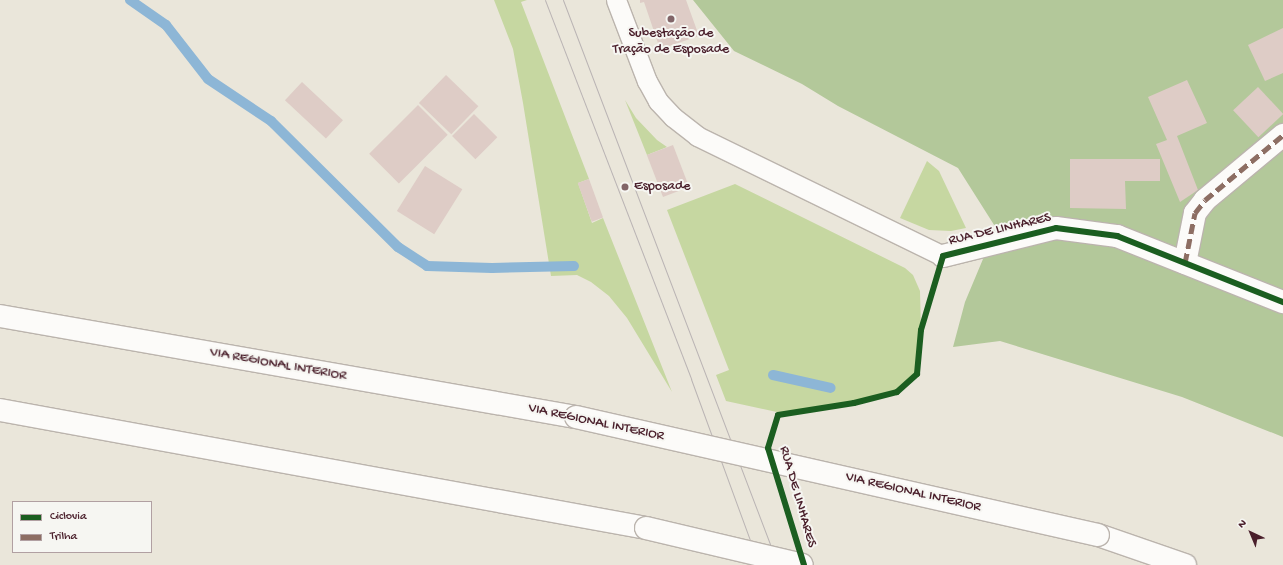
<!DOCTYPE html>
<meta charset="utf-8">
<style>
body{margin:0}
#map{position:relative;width:1283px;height:565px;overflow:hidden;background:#eae6da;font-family:"Gochi Hand",sans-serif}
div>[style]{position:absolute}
.green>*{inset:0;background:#c6d7a1}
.forest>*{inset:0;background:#b3c89a}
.stream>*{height:10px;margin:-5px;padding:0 5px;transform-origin:5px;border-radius:5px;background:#8db6d6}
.building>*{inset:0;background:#deccc6;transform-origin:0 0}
.roads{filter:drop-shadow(1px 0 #bbb4ad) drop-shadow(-1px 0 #bbb4ad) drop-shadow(0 1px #bbb4ad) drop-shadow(0 -1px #bbb4ad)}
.lane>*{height:19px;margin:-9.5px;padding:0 9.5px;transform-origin:9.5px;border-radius:9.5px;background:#fcfbf9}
.street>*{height:22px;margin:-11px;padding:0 11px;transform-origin:11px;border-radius:11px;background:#fcfbf9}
.highway>*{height:22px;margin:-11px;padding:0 11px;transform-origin:11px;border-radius:11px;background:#fcfbf9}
.tram>*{height:1px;margin:-0.5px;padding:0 0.5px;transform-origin:0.5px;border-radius:0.5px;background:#bab4b4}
.bridges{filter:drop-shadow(1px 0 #bbb4ad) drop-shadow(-1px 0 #bbb4ad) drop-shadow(0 1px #bbb4ad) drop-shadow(0 -1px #bbb4ad)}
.highway-bridge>*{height:22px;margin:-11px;padding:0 11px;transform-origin:11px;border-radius:11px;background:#fcfbf9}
.quiet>*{height:5px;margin-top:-2.5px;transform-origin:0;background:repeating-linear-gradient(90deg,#8d6e63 0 10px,transparent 0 15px)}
.cycleway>*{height:6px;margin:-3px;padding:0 3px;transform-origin:3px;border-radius:3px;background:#1b5e20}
.dots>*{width:11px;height:11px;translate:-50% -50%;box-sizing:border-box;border:2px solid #f6f6f2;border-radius:50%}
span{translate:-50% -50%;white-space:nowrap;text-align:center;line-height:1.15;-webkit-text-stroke:4px #f6f6f2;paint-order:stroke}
.poi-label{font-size:14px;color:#4a1f2b}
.left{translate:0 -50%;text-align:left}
.street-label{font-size:14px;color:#4a1f2b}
.legend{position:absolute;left:12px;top:501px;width:140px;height:52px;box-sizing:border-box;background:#f6f6f2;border:1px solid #b1a0a2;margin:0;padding:5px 7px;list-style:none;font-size:12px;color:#4a1f2b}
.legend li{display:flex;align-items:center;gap:8px;height:20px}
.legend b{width:20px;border:1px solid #b1a0a2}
.north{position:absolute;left:1231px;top:513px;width:40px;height:40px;-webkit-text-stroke:3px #f6f6f2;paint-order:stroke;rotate:316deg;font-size:11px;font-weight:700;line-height:16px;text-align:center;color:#4a1f2b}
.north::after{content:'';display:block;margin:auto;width:14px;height:18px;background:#4a1f2b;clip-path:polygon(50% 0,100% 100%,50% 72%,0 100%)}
</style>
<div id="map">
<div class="green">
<i style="clip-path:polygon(494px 0,527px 0,521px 2px,589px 179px,578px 183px,592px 223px,603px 218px,672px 392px,627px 318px,609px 296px,591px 282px,577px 275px,551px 276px,523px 103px,513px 49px)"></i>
<i style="clip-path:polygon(625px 100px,636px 118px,657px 140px,667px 147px,647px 155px)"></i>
<i style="clip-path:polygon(927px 161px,939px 171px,966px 228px,951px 231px,929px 230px,900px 218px)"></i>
<i style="clip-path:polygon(735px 184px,905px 268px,913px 275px,920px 291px,921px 330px,917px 374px,897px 392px,854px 403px,786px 414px,726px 401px,716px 375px,729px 370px,667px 210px)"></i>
</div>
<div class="forest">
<i style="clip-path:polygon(693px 0,1283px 0,1283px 437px,1182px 397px,1000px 341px,953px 347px,965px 302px,996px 228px,958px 168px,838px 106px,802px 84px,734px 51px)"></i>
</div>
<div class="stream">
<i style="left:130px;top:0;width:44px;rotate:34.8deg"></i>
<i style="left:166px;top:25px;width:68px;rotate:52.1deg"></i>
<i style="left:208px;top:79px;width:76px;rotate:33.7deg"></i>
<i style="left:271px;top:121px;width:179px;rotate:44.8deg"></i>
<i style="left:398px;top:247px;width:35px;rotate:33deg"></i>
<i style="left:427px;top:266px;width:65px;rotate:1.8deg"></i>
<i style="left:492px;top:268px;width:82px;rotate:-1.4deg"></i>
<i style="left:773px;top:375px;width:59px;rotate:12.6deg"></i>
</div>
<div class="building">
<i style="clip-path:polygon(640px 0,686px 0,699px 36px,660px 49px,644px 2px,640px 3px)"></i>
<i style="clip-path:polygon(1283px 28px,1283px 73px,1265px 81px,1248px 45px)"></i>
<i style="left:446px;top:75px;width:45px;height:39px;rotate:44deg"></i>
<i style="clip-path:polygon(1187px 80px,1207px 123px,1177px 136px,1198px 190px,1180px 202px,1156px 144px,1167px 140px,1148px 97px)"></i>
<i style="left:302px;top:82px;width:56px;height:25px;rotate:43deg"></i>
<i style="left:1258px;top:87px;width:37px;height:34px;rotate:47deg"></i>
<i style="left:418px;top:105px;width:42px;height:69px;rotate:45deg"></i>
<i style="left:474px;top:114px;width:33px;height:31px;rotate:45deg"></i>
<i style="left:673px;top:145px;width:45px;height:28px;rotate:69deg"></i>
<i style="clip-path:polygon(1070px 159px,1160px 159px,1160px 181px,1125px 181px,1126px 209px,1070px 208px)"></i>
<i style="left:425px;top:166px;width:44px;height:53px;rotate:32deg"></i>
<i style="left:589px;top:179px;width:41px;height:12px;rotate:70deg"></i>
</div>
<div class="roads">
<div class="lane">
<i style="left:616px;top:0;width:87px;rotate:69.1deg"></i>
<i style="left:647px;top:81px;width:23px;rotate:61deg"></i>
<i style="left:658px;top:101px;width:22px;rotate:47deg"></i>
<i style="left:673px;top:117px;width:31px;rotate:38deg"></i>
<i style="left:697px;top:136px;width:274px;rotate:26deg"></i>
</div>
<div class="street">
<i style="left:943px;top:256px;width:116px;rotate:-13.9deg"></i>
<i style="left:1056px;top:228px;width:62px;rotate:7.5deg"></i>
<i style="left:1117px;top:236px;width:179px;rotate:21.7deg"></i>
<i style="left:1185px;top:263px;width:51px;rotate:-78.7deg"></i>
<i style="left:1195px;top:213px;width:16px;rotate:-52deg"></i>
<i style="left:1205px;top:200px;width:102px;rotate:-39.8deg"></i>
</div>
<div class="highway">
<i style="left:0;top:316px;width:585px;rotate:9.95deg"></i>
<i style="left:0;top:410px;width:657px;rotate:10.35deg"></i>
<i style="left:1098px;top:535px;width:92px;rotate:19deg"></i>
</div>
</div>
<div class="tram">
<i style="left:545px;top:0;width:406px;rotate:68.9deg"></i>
<i style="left:691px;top:379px;width:198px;rotate:69.9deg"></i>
<i style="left:563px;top:0;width:605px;rotate:69.17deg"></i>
</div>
<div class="bridges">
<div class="highway-bridge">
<i style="left:576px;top:417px;width:535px;rotate:12.74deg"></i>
<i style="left:646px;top:528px;width:160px;rotate:13.3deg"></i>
</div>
</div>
<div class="quiet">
<i style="left:1185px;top:263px;width:51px;rotate:-78.7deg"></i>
<i style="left:1195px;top:213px;width:16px;rotate:-52deg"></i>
<i style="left:1205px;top:200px;width:102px;rotate:-39.8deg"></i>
</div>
<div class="cycleway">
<i style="left:804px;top:565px;width:122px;rotate:-107.1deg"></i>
<i style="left:768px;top:448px;width:34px;rotate:-73deg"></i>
<i style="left:778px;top:415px;width:77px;rotate:-9deg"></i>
<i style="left:854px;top:403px;width:44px;rotate:-14.3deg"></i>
<i style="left:897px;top:392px;width:27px;rotate:-42deg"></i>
<i style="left:917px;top:374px;width:44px;rotate:-84.8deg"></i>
<i style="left:921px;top:330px;width:77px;rotate:-73.4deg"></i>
<i style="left:943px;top:256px;width:116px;rotate:-13.9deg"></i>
<i style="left:1056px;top:228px;width:62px;rotate:7.5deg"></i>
<i style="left:1117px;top:236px;width:179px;rotate:21.7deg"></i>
</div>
<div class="dots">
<i style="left:671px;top:19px;background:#826568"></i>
<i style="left:625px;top:187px;background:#826568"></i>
</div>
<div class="poi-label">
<span style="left:671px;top:42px">Subestação de<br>Tração de Esposade</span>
<span class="left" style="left:634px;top:187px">Esposade</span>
</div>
<div class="street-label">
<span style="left:1000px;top:230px;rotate:-13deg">RUA DE LINHARES</span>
<span style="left:278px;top:365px;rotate:10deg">VIA REGIONAL INTERIOR</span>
<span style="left:596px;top:423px;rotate:12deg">VIA REGIONAL INTERIOR</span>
<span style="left:913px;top:493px;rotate:13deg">VIA REGIONAL INTERIOR</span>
<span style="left:797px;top:497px;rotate:74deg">RUA DE LINHARES</span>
</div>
<ul class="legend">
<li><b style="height:5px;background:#1b5e20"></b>Ciclovia</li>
<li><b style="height:5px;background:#8d6e63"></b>Trilha</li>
</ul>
<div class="north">N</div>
</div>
